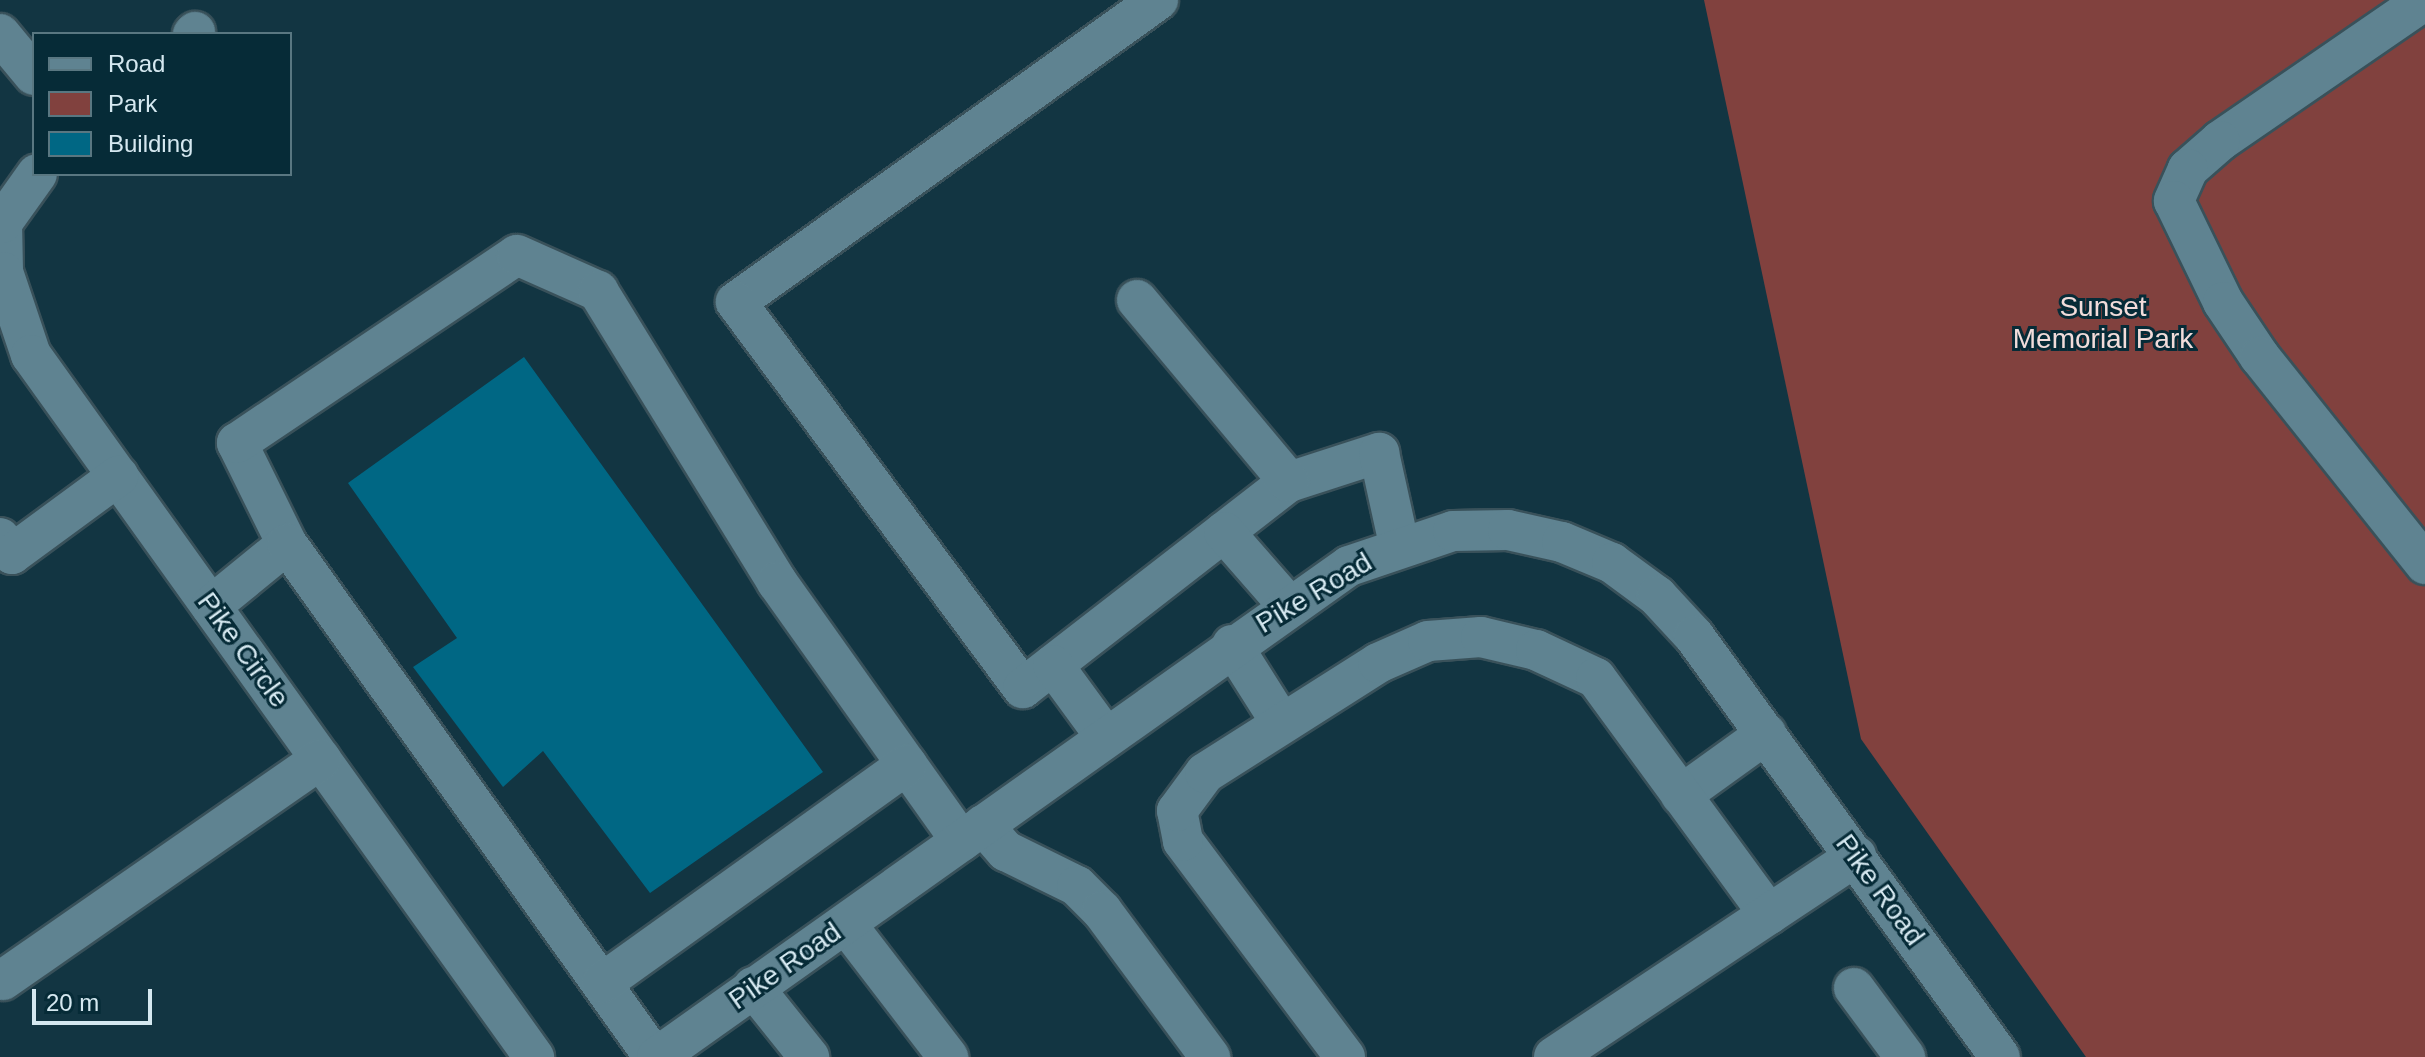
<!DOCTYPE html>
<style>
body{margin:0}
#map{position:relative;width:2425px;height:1057px;overflow:hidden;background:#123542;font-family:Helvetica,sans-serif}
div>[style]{position:absolute}
.green>*{inset:0;background:#81413e}
.building>*{inset:0;background:#006784}
.roads{filter:drop-shadow(2px 0 #39515a) drop-shadow(-2px 0 #39515a) drop-shadow(0 2px #39515a) drop-shadow(0 -2px #39515a)}
.minor>*{height:40px;margin:-20px;padding:0 20px;transform-origin:20px;border-radius:20px;background:#5f8391}
span{translate:-50% -50%;white-space:nowrap;text-align:center;line-height:1.15;-webkit-text-stroke:6px #062b37;paint-order:stroke}
.park-label{font-size:28px;color:#f2dcda}
.street-label{font-size:28px;color:#d5e8f0}
.legend{position:absolute;left:32px;top:32px;width:260px;height:144px;box-sizing:border-box;background:#062b37;border:2px solid #597781;margin:0;padding:10px 14px;list-style:none;font-size:24px;color:#d5e8f0}
.legend li{display:flex;align-items:center;gap:16px;height:40px}
.legend b{width:40px;border:2px solid #597781}
.scale{position:absolute;left:32px;top:989px;width:120px;height:36px;box-sizing:border-box;border:4px solid #d5e8f0;border-top:0;padding-left:10px;font-size:24px;line-height:28px;white-space:nowrap;color:#d5e8f0;-webkit-text-stroke:6px #062b37;paint-order:stroke}
</style>
<div id="map">
<div class="green">
<i style="clip-path:polygon(1704px 0,2425px 0,2425px 1057px,2086px 1057px,1861px 739px)"></i>
</div>
<div class="building">
<i style="clip-path:polygon(524px 357px,823px 772px,650px 893px,543px 751px,503px 787px,413px 667px,457px 638px,348px 483px)"></i>
</div>
<div class="roads">
<div class="minor">
<i style="left:1158px;top:0;width:519px;rotate:144.41deg"></i>
<i style="left:736px;top:302px;width:481px;rotate:53.4deg"></i>
<i style="left:1023px;top:688px;width:336px;rotate:-37.8deg"></i>
<i style="left:1289px;top:482px;width:95px;rotate:-17.9deg"></i>
<i style="left:1379px;top:453px;width:93px;rotate:77.6deg"></i>
<i style="left:2425px;top:0;width:249px;rotate:145.5deg"></i>
<i style="left:2220px;top:141px;width:43px;rotate:138.8deg"></i>
<i style="left:2188px;top:169px;width:35px;rotate:114deg"></i>
<i style="left:2174px;top:201px;width:112px;rotate:64.1deg"></i>
<i style="left:2223px;top:302px;width:66px;rotate:56.1deg"></i>
<i style="left:2260px;top:357px;width:265px;rotate:51.4deg"></i>
<i style="left:0;top:34px;width:53px;rotate:50.3deg"></i>
<i style="left:193px;top:34px;width:3px;rotate:-45deg"></i>
<i style="left:2px;top:223px;width:49px;rotate:88.8deg"></i>
<i style="left:3px;top:272px;width:88px;rotate:71.4deg"></i>
<i style="left:31px;top:355px;width:864px;rotate:54.38deg"></i>
<i style="left:2px;top:223px;width:60px;rotate:-54.5deg"></i>
<i style="left:1137px;top:300px;width:237px;rotate:50.1deg"></i>
<i style="left:1224px;top:532px;width:96px;rotate:48.8deg"></i>
<i style="left:0;top:538px;width:20px;rotate:53deg"></i>
<i style="left:12px;top:554px;width:132px;rotate:-36.3deg"></i>
<i style="left:287px;top:544px;width:113px;rotate:-116.3deg"></i>
<i style="left:237px;top:443px;width:337px;rotate:-33.9deg"></i>
<i style="left:517px;top:255px;width:89px;rotate:24deg"></i>
<i style="left:598px;top:291px;width:342px;rotate:58.4deg"></i>
<i style="left:777px;top:582px;width:318px;rotate:54.6deg"></i>
<i style="left:211px;top:606px;width:98px;rotate:-39.2deg"></i>
<i style="left:287px;top:544px;width:631px;rotate:54.42deg"></i>
<i style="left:1232px;top:645px;width:93px;rotate:57.7deg"></i>
<i style="left:1053px;top:665px;width:88px;rotate:53.8deg"></i>
<i style="left:1681px;top:795px;width:105px;rotate:-35.7deg"></i>
<i style="left:983px;top:825px;width:35px;rotate:49deg"></i>
<i style="left:1006px;top:851px;width:79px;rotate:26.2deg"></i>
<i style="left:1077px;top:886px;width:35px;rotate:45deg"></i>
<i style="left:1102px;top:911px;width:182px;rotate:53.5deg"></i>
<i style="left:846px;top:924px;width:168px;rotate:52.5deg"></i>
<i style="left:3px;top:980px;width:387px;rotate:-34.8deg"></i>
<i style="left:602px;top:983px;width:375px;rotate:-35.6deg"></i>
<i style="left:753px;top:987px;width:90px;rotate:51.3deg"></i>
<i style="left:1854px;top:988px;width:86px;rotate:53.5deg"></i>
<i style="left:657px;top:1057px;width:848px;rotate:-35.36deg"></i>
<i style="left:1349px;top:566px;width:110px;rotate:-18.6deg"></i>
<i style="left:1453px;top:531px;width:55px;rotate:-1deg"></i>
<i style="left:1508px;top:530px;width:55px;rotate:12.5deg"></i>
<i style="left:1562px;top:542px;width:54px;rotate:22.8deg"></i>
<i style="left:1612px;top:563px;width:56px;rotate:36.3deg"></i>
<i style="left:1657px;top:596px;width:54px;rotate:47.2deg"></i>
<i style="left:1694px;top:636px;width:520px;rotate:53.99deg"></i>
<i style="left:1345px;top:1057px;width:270px;rotate:-126.9deg"></i>
<i style="left:1183px;top:841px;width:31px;rotate:-101deg"></i>
<i style="left:1177px;top:811px;width:47px;rotate:-53.6deg"></i>
<i style="left:1205px;top:773px;width:205px;rotate:-32.4deg"></i>
<i style="left:1378px;top:663px;width:55px;rotate:-23.7deg"></i>
<i style="left:1428px;top:641px;width:53px;rotate:-4.3deg"></i>
<i style="left:1481px;top:637px;width:57px;rotate:13.3deg"></i>
<i style="left:1536px;top:650px;width:66px;rotate:25deg"></i>
<i style="left:1596px;top:678px;width:293px;rotate:53.8deg"></i>
<i style="left:1554px;top:1057px;width:363px;rotate:-33.6deg"></i>
</div>
</div>
<div class="park-label">
<span style="left:2103px;top:323px">Sunset<br>Memorial Park</span>
</div>
<div class="street-label">
<span style="left:1314px;top:593px;rotate:-31deg">Pike Road</span>
<span style="left:243px;top:650px;rotate:54deg">Pike Circle</span>
<span style="left:1880px;top:890px;rotate:54deg">Pike Road</span>
<span style="left:785px;top:966px;rotate:-35deg">Pike Road</span>
</div>
<ul class="legend">
<li><b style="height:10px;background:#5f8391"></b>Road</li>
<li><b style="height:22px;background:#81413e"></b>Park</li>
<li><b style="height:22px;background:#006784"></b>Building</li>
</ul>
<div class="scale">20 m</div>
</div>
